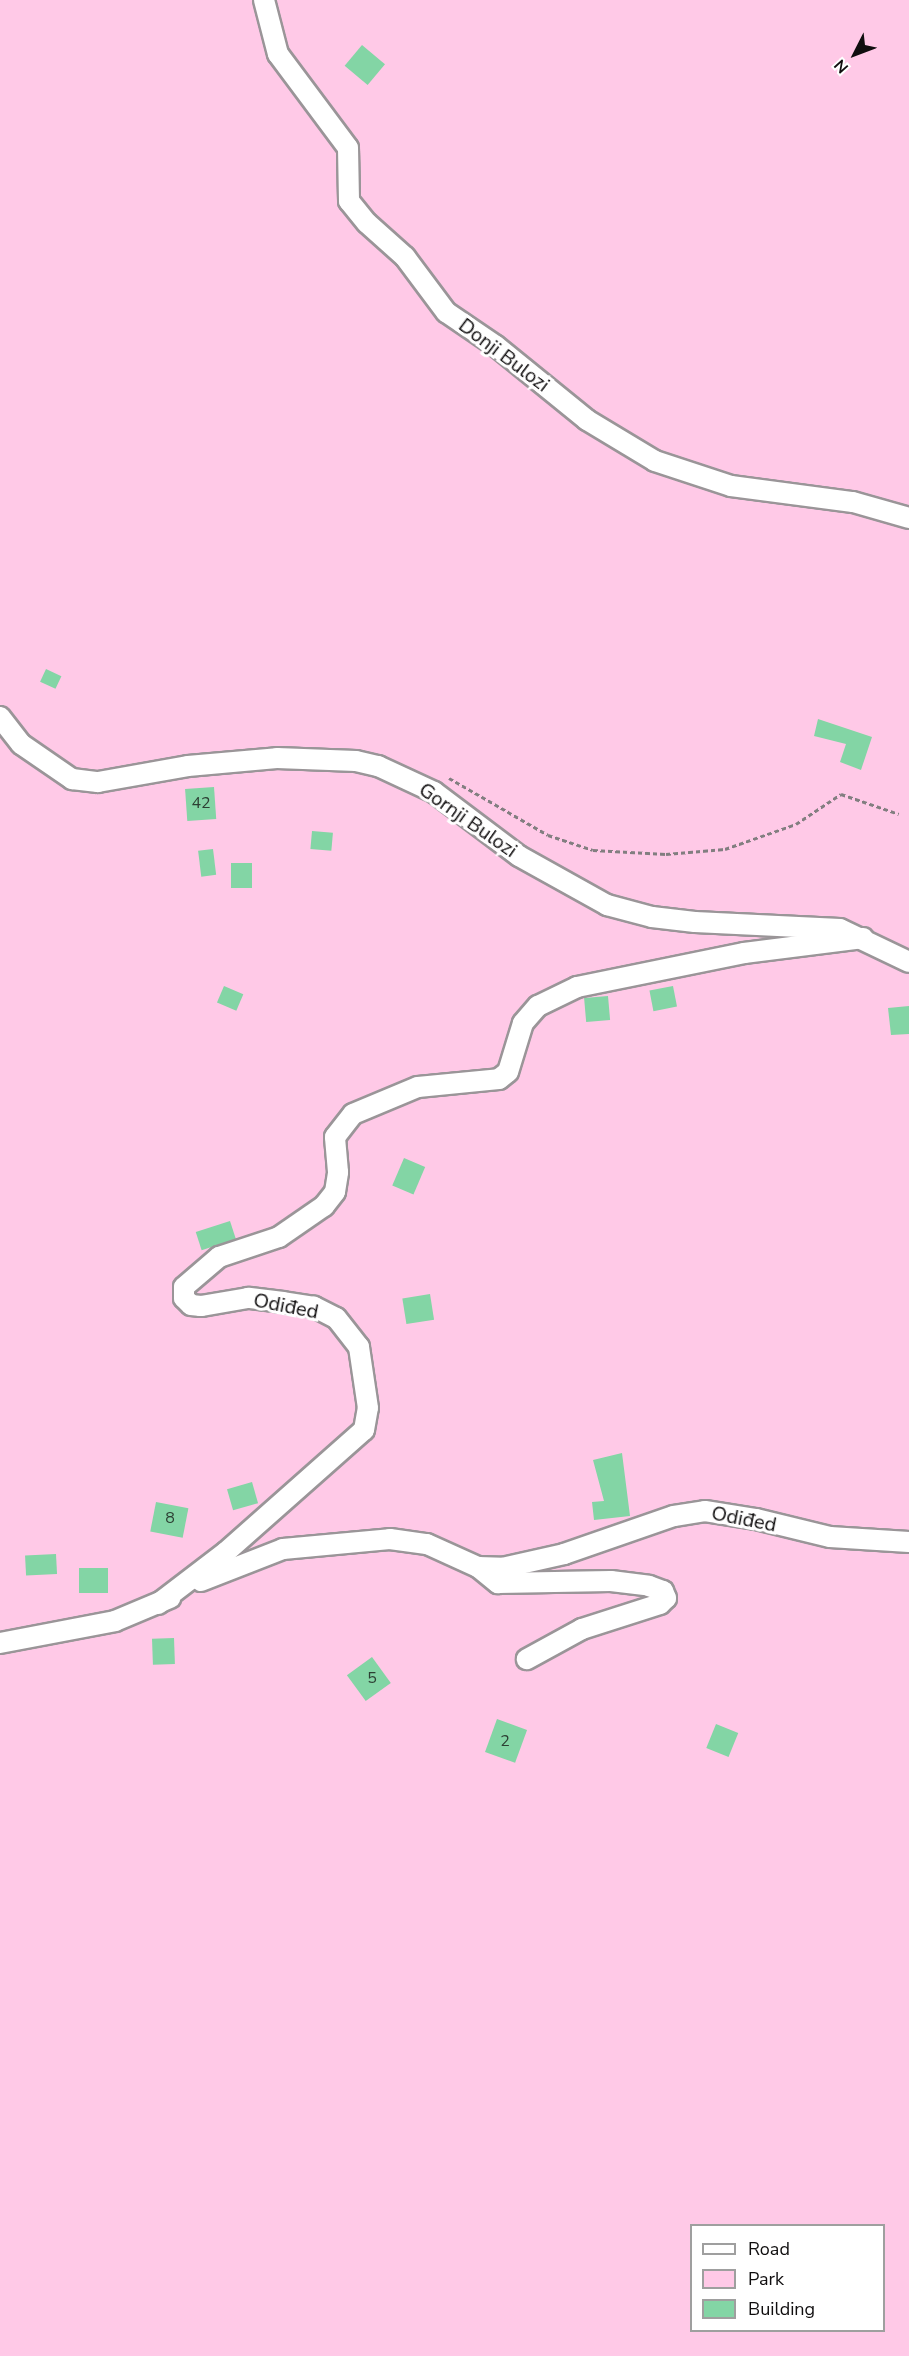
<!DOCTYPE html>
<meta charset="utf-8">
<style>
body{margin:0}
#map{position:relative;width:909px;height:2356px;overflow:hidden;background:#f3ecf0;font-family:"Nunito Sans",sans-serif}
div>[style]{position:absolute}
.green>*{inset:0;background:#ffc9e7}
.building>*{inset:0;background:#83d5a5;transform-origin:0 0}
.path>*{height:3px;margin-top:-1.5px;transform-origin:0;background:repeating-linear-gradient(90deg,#827e80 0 4.5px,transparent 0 7.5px)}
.roads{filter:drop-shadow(2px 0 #9a9598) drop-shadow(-2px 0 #9a9598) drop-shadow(0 2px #9a9598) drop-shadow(0 -2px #9a9598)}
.minor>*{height:20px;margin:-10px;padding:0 10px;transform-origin:10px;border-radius:10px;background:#fff}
span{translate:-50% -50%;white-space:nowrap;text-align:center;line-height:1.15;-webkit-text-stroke:6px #fff;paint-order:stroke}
.number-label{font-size:16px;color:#2d4034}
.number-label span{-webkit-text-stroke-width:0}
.street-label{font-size:20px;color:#100e0f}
.legend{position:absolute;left:690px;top:2224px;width:195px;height:108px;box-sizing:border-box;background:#fff;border:2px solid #9f9f9f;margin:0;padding:8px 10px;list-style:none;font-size:18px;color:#100e0f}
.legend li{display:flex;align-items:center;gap:12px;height:30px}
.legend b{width:30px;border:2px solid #9f9f9f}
.north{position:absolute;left:825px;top:24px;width:60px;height:60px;-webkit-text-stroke:4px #fff;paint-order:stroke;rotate:228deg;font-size:16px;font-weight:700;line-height:24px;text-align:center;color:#100e0f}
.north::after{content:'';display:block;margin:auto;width:21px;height:27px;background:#100e0f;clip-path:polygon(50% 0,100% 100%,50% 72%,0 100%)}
</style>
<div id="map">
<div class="green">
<i style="clip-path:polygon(evenodd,0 0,909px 0,909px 2356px,0 2356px,0 0,692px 2226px,884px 2226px,884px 2330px,692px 2330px,692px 2226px)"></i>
</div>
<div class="building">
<i style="left:362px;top:45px;width:30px;height:27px;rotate:40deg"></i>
<i style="left:46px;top:669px;width:17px;height:14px;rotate:25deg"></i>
<i style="clip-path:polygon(818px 719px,872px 737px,861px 770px,840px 762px,846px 744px,814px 736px)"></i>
<i style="left:214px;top:787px;width:32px;height:29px;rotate:86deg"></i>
<i style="left:312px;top:831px;width:21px;height:18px;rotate:5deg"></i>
<i style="left:213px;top:849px;width:26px;height:15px;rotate:83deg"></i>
<i style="left:231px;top:863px;width:21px;height:25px"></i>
<i style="left:224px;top:986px;width:21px;height:18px;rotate:23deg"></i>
<i style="left:673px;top:986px;width:21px;height:24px;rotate:79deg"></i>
<i style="left:608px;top:996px;width:24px;height:24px;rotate:85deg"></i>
<i style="clip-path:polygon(909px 1006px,909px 1034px,891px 1035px,888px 1008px)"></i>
<i style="left:404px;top:1158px;width:23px;height:30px;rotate:23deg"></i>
<i style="left:230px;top:1221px;width:19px;height:36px;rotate:72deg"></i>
<i style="left:430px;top:1294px;width:26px;height:28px;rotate:81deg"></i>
<i style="clip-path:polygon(622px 1453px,630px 1516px,594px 1520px,592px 1502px,604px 1501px,593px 1460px)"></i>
<i style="left:252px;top:1482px;width:22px;height:26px;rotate:74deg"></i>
<i style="left:156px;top:1502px;width:33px;height:30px;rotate:11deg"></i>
<i style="left:56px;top:1554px;width:20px;height:31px;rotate:87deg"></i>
<i style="left:79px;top:1568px;width:29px;height:25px"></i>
<i style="left:174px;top:1638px;width:26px;height:22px;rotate:88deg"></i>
<i style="left:372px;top:1657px;width:32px;height:31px;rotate:54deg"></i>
<i style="left:497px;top:1719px;width:32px;height:35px;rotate:20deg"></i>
<i style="left:716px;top:1724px;width:24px;height:26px;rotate:22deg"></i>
</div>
<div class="path">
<i style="left:449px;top:778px;width:114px;rotate:29.9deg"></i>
<i style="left:548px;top:835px;width:47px;rotate:18.4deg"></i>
<i style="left:593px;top:850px;width:73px;rotate:3.1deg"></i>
<i style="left:666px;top:854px;width:59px;rotate:-4.8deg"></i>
<i style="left:725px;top:849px;width:75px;rotate:-19.4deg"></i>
<i style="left:796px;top:824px;width:54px;rotate:-33.7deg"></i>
<i style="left:841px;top:794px;width:61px;rotate:19deg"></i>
</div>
<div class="roads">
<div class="minor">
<i style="left:264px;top:0;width:56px;rotate:75.5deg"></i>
<i style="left:278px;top:54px;width:117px;rotate:53.3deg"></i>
<i style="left:348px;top:148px;width:53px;rotate:88.9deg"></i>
<i style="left:349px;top:201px;width:28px;rotate:51deg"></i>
<i style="left:367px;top:223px;width:51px;rotate:41.8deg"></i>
<i style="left:405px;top:257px;width:69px;rotate:53.3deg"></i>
<i style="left:446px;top:312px;width:60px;rotate:34.2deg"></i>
<i style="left:496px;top:346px;width:117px;rotate:39.1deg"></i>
<i style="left:587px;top:420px;width:79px;rotate:31.1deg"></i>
<i style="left:655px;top:461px;width:80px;rotate:18.2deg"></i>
<i style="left:731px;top:486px;width:123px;rotate:7.5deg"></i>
<i style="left:853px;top:502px;width:58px;rotate:15.9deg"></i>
<i style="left:0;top:717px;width:34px;rotate:52deg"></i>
<i style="left:21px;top:744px;width:62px;rotate:34.5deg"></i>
<i style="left:72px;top:779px;width:26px;rotate:7deg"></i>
<i style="left:98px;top:782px;width:91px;rotate:-10.1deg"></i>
<i style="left:188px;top:766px;width:89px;rotate:-5.1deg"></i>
<i style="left:277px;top:758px;width:79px;rotate:2.2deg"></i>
<i style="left:356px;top:761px;width:23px;rotate:13deg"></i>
<i style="left:378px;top:766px;width:62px;rotate:24.9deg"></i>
<i style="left:434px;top:792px;width:106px;rotate:37deg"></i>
<i style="left:519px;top:856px;width:101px;rotate:29.1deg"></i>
<i style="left:607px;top:905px;width:47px;rotate:14.9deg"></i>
<i style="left:652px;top:917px;width:43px;rotate:6.6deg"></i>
<i style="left:695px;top:922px;width:145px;rotate:2.8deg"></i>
<i style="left:840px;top:929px;width:76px;rotate:25.6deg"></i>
<i style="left:478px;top:1567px;width:26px;rotate:39deg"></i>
<i style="left:498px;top:1583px;width:113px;rotate:-1deg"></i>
<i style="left:611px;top:1581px;width:38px;rotate:7deg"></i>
<i style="left:649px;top:1586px;width:15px;rotate:20deg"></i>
<i style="left:663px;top:1591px;width:8px;rotate:67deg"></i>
<i style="left:666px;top:1598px;width:8px;rotate:135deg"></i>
<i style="left:660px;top:1604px;width:82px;rotate:162.2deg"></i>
<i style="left:582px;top:1629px;width:63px;rotate:151.4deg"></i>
<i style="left:201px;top:1581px;width:88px;rotate:-21.3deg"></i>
<i style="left:283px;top:1549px;width:107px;rotate:-5.3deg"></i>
<i style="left:390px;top:1539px;width:37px;rotate:8deg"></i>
<i style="left:427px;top:1544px;width:56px;rotate:24.3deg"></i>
<i style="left:478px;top:1567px;width:24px;rotate:2deg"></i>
<i style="left:502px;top:1568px;width:64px;rotate:-12.7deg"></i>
<i style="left:564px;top:1554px;width:116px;rotate:-19.1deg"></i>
<i style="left:674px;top:1516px;width:31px;rotate:-9deg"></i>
<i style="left:705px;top:1511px;width:52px;rotate:8.9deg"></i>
<i style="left:756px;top:1519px;width:76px;rotate:13.7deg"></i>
<i style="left:830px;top:1537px;width:79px;rotate:3.6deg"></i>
<i style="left:158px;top:1604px;width:86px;rotate:-37.4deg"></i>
<i style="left:226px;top:1552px;width:184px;rotate:-41.5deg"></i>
<i style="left:364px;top:1430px;width:22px;rotate:-80deg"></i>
<i style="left:368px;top:1408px;width:62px;rotate:-98.4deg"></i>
<i style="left:359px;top:1347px;width:37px;rotate:-128deg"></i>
<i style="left:336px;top:1318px;width:25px;rotate:-153deg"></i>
<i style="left:314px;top:1307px;width:31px;rotate:-171deg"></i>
<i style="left:283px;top:1302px;width:35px;rotate:-173deg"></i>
<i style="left:248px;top:1298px;width:48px;rotate:170.3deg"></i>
<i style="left:201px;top:1306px;width:10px;rotate:-174deg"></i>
<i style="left:191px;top:1305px;width:10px;rotate:-135deg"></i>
<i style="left:184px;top:1298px;width:11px;rotate:-90deg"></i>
<i style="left:184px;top:1287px;width:46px;rotate:-40.6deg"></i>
<i style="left:219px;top:1257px;width:63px;rotate:-18.4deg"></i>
<i style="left:279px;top:1237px;width:55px;rotate:-34.6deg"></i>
<i style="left:324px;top:1206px;width:18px;rotate:-52deg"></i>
<i style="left:335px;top:1192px;width:20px;rotate:-81deg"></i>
<i style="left:338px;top:1172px;width:35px;rotate:-95deg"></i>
<i style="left:335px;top:1137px;width:29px;rotate:-52deg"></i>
<i style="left:353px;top:1114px;width:70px;rotate:-22.6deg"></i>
<i style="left:418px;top:1087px;width:81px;rotate:-5.6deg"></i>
<i style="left:499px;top:1079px;width:11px;rotate:-38deg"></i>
<i style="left:508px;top:1072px;width:51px;rotate:-73deg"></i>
<i style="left:523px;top:1023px;width:23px;rotate:-49deg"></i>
<i style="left:538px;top:1006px;width:43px;rotate:-26deg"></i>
<i style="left:577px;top:987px;width:170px;rotate:-11.5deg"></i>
<i style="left:744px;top:953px;width:120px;rotate:-7.2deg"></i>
<i style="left:0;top:1643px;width:117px;rotate:-10.8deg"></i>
<i style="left:115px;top:1621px;width:60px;rotate:-22.7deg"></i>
</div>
</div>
<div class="number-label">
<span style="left:201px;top:803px">42</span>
<span style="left:170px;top:1518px">8</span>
<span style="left:372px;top:1678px">5</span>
<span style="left:505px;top:1741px">2</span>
</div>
<div class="street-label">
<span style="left:504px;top:355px;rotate:37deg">Donji Bulozi</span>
<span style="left:468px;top:820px;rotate:35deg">Gornji Bulozi</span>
<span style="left:286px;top:1306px;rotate:11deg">Odiđed</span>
<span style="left:744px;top:1519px;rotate:11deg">Odiđed</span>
</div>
<ul class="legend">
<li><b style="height:8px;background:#fff"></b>Road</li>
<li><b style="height:16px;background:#ffc9e7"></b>Park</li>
<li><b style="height:16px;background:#83d5a5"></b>Building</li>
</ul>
<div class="north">N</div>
</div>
